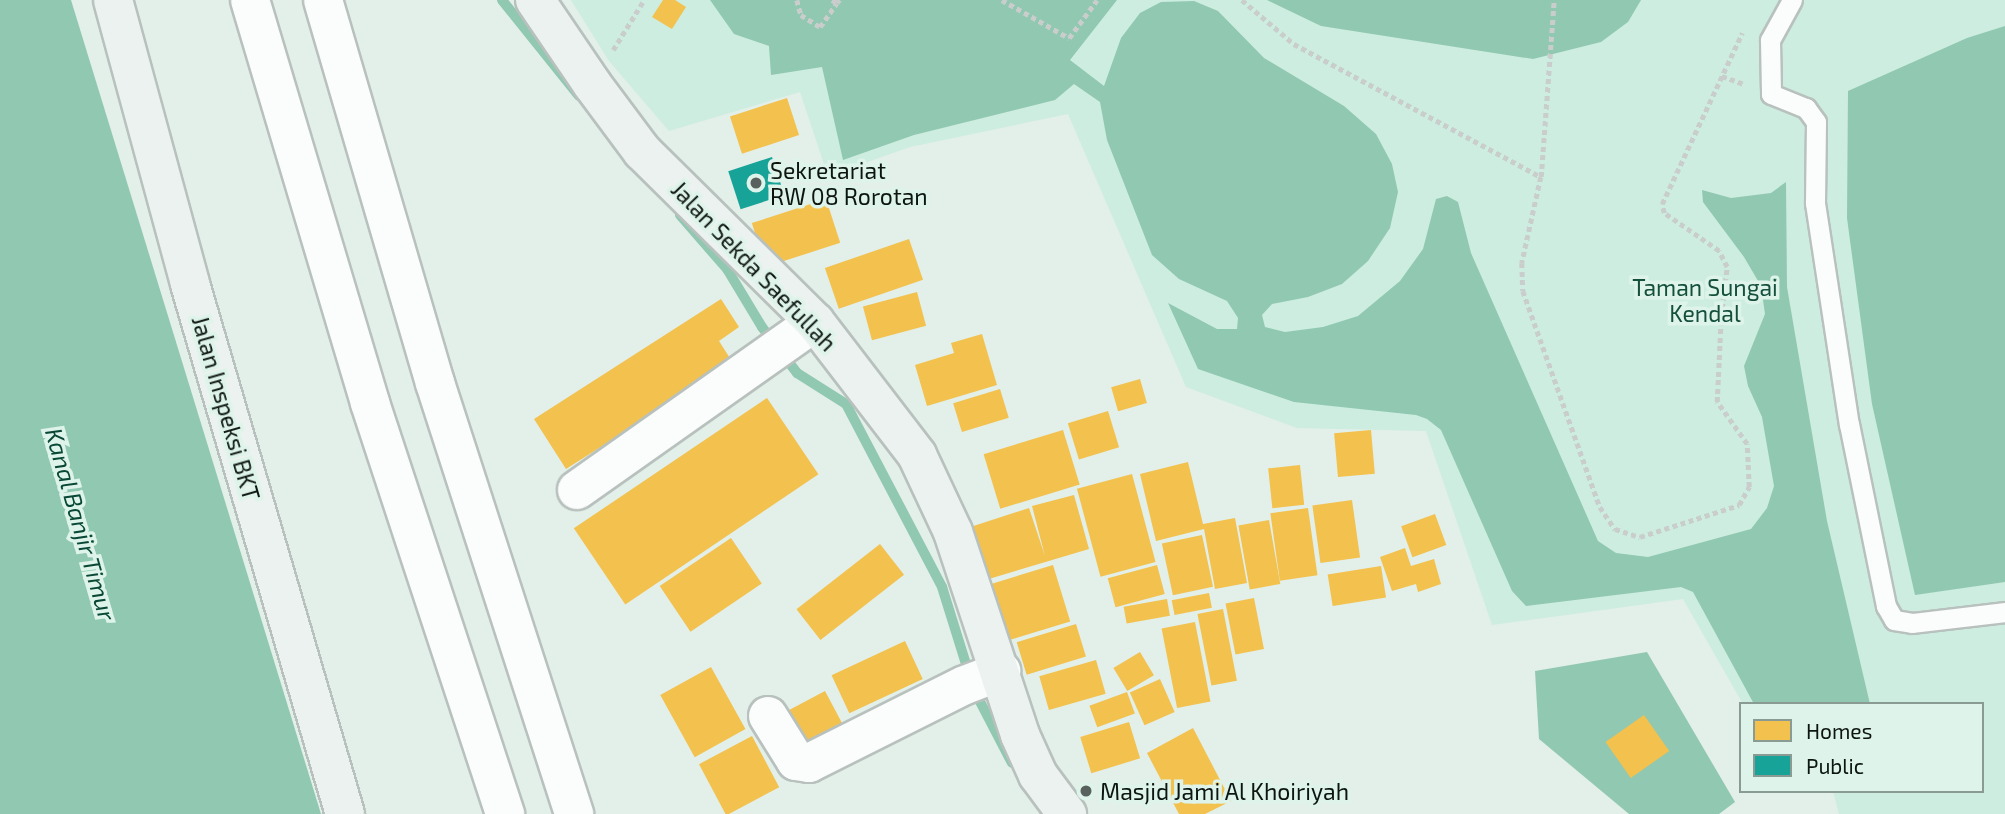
<!DOCTYPE html>
<style>
body{margin:0}
#map{position:relative;width:2005px;height:814px;overflow:hidden;background:#e3efe9;font-family:"Exo 2",sans-serif}
div>[style]{position:absolute}
.green>*{inset:0;background:#cceddf}
.water>*{inset:0;background:#91c8b2}
.homes>*{inset:0;background:#f2c14e;transform-origin:0 0}
.public>*{inset:0;background:#17a398;transform-origin:0 0}
.stream>*{height:10px;margin:-5px;padding:0 5px;transform-origin:5px;border-radius:5px;background:#91c8b2}
.path>*{height:4.5px;margin-top:-2.25px;transform-origin:0;background:repeating-linear-gradient(90deg,#c9cdcb 0 5px,transparent 0 8.5px)}
.roads{filter:drop-shadow(2px 0 #b8c1bd) drop-shadow(-2px 0 #b8c1bd) drop-shadow(0 2px #b8c1bd) drop-shadow(0 -2px #b8c1bd)}
.lane>*{height:19px;margin:-9.5px;padding:0 9.5px;transform-origin:9.5px;border-radius:9.5px;background:#fbfdfc}
.street>*{height:38px;margin:-19px;padding:0 19px;transform-origin:19px;border-radius:19px;background:#fbfdfc}
.secondary>*{height:38px;margin:-19px;padding:0 19px;transform-origin:19px;border-radius:19px;background:#ecf2f0}
.dots>*{width:19px;height:19px;translate:-50% -50%;box-sizing:border-box;border:4px solid #def4ea;border-radius:50%}
span{translate:-50% -50%;white-space:nowrap;text-align:center;line-height:1.15;-webkit-text-stroke:7px #def4ea;paint-order:stroke}
.poi-label{font-size:23px;color:#0d1511}
.left{translate:0 -50%;text-align:left}
.street-label{font-size:23px;color:#0d1511}
.park-label{font-size:23px;color:#15503d}
.water-label{font-size:24px;color:#094835;font-style:italic}
.legend{position:absolute;left:1739px;top:702px;width:245px;height:91px;box-sizing:border-box;background:#def4ea;border:2px solid #8a9b93;margin:0;padding:9px 12px;list-style:none;font-size:21px;color:#0d1511}
.legend li{display:flex;align-items:center;gap:14px;height:35px}
.legend b{width:35px;border:2px solid #8a9b93}
</style>
<div id="map">
<div class="green">
<i style="clip-path:polygon(571px 0,2005px 0,2005px 814px,1839px 814px,1833px 791px,1982px 791px,1982px 704px,1743px 704px,1683px 599px,1492px 625px,1426px 431px,1297px 428px,1186px 387px,1068px 114px,910px 147px,828px 176px,800px 92px,669px 131px,609px 61px)"></i>
</div>
<div class="water">
<i style="clip-path:polygon(0 0,71px 0,321px 814px,0 814px)"></i>
<i style="clip-path:polygon(710px 0,1117px 0,1070px 60px,1104px 86px,1121px 38px,1140px 13px,1161px 2px,1194px 1px,1218px 11px,1264px 58px,1344px 106px,1376px 134px,1392px 164px,1398px 192px,1390px 228px,1368px 261px,1342px 284px,1308px 297px,1272px 304px,1262px 315px,1265px 327px,1285px 332px,1323px 327px,1358px 316px,1400px 281px,1423px 249px,1436px 199px,1447px 196px,1458px 202px,1471px 253px,1598px 541px,1616px 553px,1648px 557px,1751px 529px,1767px 508px,1774px 486px,1762px 417px,1748px 386px,1744px 366px,1765px 314px,1761px 286px,1744px 257px,1703px 202px,1702px 190px,1731px 198px,1771px 193px,1786px 182px,1787px 287px,1827px 521px,1870px 704px,1754px 704px,1693px 592px,1681px 587px,1526px 606px,1512px 591px,1441px 430px,1427px 419px,1416px 415px,1294px 402px,1198px 369px,1168px 303px,1217px 329px,1237px 329px,1238px 318px,1227px 301px,1179px 279px,1152px 255px,1107px 140px,1100px 102px,1074px 84px,1055px 100px,914px 135px,843px 160px,822px 67px,771px 75px,769px 46px,734px 34px)"></i>
<i style="clip-path:polygon(1267px 0,1641px 0,1628px 22px,1601px 42px,1533px 59px,1321px 26px)"></i>
<i style="clip-path:polygon(2005px 26px,2005px 582px,1915px 595px,1872px 404px,1847px 218px,1848px 91px,1967px 38px)"></i>
<i style="clip-path:polygon(1647px 652px,1735px 802px,1719px 814px,1629px 814px,1539px 739px,1535px 671px)"></i>
</div>
<div class="homes">
<i style="clip-path:polygon(663px 0,675px 0,686px 7px,672px 29px,652px 17px)"></i>
<i style="left:787px;top:98px;width:39px;height:60px;rotate:72deg"></i>
<i style="left:826px;top:199px;width:46px;height:78px;rotate:72deg"></i>
<i style="left:909px;top:239px;width:43px;height:89px;rotate:71deg"></i>
<i style="left:917px;top:292px;width:35px;height:56px;rotate:75deg"></i>
<i style="clip-path:polygon(721px 299px,739px 327px,719px 341px,733px 363px,566px 469px,534px 419px)"></i>
<i style="clip-path:polygon(982px 334px,997px 385px,927px 406px,915px 365px,954px 353px,951px 343px)"></i>
<i style="left:1140px;top:379px;width:25px;height:30px;rotate:74deg"></i>
<i style="left:1000px;top:389px;width:30px;height:49px;rotate:73deg"></i>
<i style="left:767px;top:398px;width:92px;height:233px;rotate:56deg"></i>
<i style="left:1108px;top:411px;width:38px;height:42px;rotate:73deg"></i>
<i style="left:1063px;top:430px;width:57px;height:83px;rotate:73deg"></i>
<i style="left:1371px;top:430px;width:44px;height:37px;rotate:85deg"></i>
<i style="clip-path:polygon(1188px 462px,1203px 524px,1235px 518px,1247px 583px,1215px 589px,1204px 529px,1156px 541px,1140px 474px)"></i>
<i style="left:1300px;top:465px;width:40px;height:32px;rotate:84deg"></i>
<i style="left:1132px;top:474px;width:91px;height:57px;rotate:75deg"></i>
<i style="clip-path:polygon(1074px 495px,1089px 549px,972px 584px,955px 532px,1029px 508px,1045px 556px,1032px 506px)"></i>
<i style="left:1352px;top:500px;width:58px;height:40px;rotate:82deg"></i>
<i style="left:1308px;top:508px;width:68px;height:38px;rotate:82deg"></i>
<i style="left:1435px;top:514px;width:33px;height:36px;rotate:70deg"></i>
<i style="left:1269px;top:520px;width:65px;height:31px;rotate:80deg"></i>
<i style="left:1202px;top:535px;width:53px;height:41px;rotate:78deg"></i>
<i style="left:731px;top:538px;width:55px;height:86px;rotate:56deg"></i>
<i style="left:880px;top:544px;width:39px;height:106px;rotate:52deg"></i>
<i style="clip-path:polygon(1405px 548px,1411px 566px,1434px 559px,1441px 584px,1418px 592px,1416px 584px,1392px 591px,1380px 557px)"></i>
<i style="left:1053px;top:565px;width:59px;height:74px;rotate:73deg"></i>
<i style="left:1157px;top:565px;width:30px;height:51px;rotate:75deg"></i>
<i style="left:1381px;top:566px;width:32px;height:54px;rotate:81deg"></i>
<i style="left:1209px;top:593px;width:15px;height:38px;rotate:79deg"></i>
<i style="left:1254px;top:598px;width:52px;height:29px;rotate:79deg"></i>
<i style="left:1167px;top:599px;width:17px;height:44px;rotate:80deg"></i>
<i style="left:1223px;top:609px;width:73px;height:26px;rotate:79deg"></i>
<i style="left:1195px;top:622px;width:81px;height:34px;rotate:79deg"></i>
<i style="left:1076px;top:624px;width:34px;height:62px;rotate:73deg"></i>
<i style="left:905px;top:641px;width:42px;height:81px;rotate:65deg"></i>
<i style="left:1140px;top:652px;width:27px;height:31px;rotate:59deg"></i>
<i style="left:1096px;top:660px;width:35px;height:59px;rotate:74deg"></i>
<i style="left:711px;top:667px;width:71px;height:58px;rotate:61deg"></i>
<i style="left:1160px;top:679px;width:36px;height:33px;rotate:66deg"></i>
<i style="left:825px;top:691px;width:41px;height:56px;rotate:62deg"></i>
<i style="left:1127px;top:692px;width:23px;height:40px;rotate:70deg"></i>
<i style="left:1644px;top:715px;width:44px;height:47px;rotate:55deg"></i>
<i style="left:1129px;top:722px;width:38px;height:51px;rotate:73deg"></i>
<i style="clip-path:polygon(1193px 728px,1231px 801px,1205px 814px,1179px 814px,1147px 753px)"></i>
<i style="left:752px;top:736px;width:58px;height:60px;rotate:62deg"></i>
</div>
<div class="public">
<i style="left:772px;top:157px;width:40px;height:46px;rotate:72deg"></i>
</div>
<div class="stream">
<i style="left:502px;top:0;width:123px;rotate:51.3deg"></i>
<i style="left:680px;top:215px;width:72px;rotate:49deg"></i>
<i style="left:727px;top:269px;width:68px;rotate:58.9deg"></i>
<i style="left:762px;top:327px;width:58px;rotate:52.7deg"></i>
<i style="left:797px;top:373px;width:58px;rotate:32.3deg"></i>
<i style="left:846px;top:404px;width:207px;rotate:62.3deg"></i>
<i style="left:942px;top:587px;width:108px;rotate:72.7deg"></i>
<i style="left:974px;top:690px;width:82px;rotate:62.5deg"></i>
</div>
<div class="path">
<i style="left:797px;top:0;width:16px;rotate:75deg"></i>
<i style="left:801px;top:15px;width:22px;rotate:32deg"></i>
<i style="left:820px;top:27px;width:29px;rotate:-55deg"></i>
<i style="left:832px;top:0;width:6px;rotate:31deg"></i>
<i style="left:837px;top:3px;width:4px;rotate:-56deg"></i>
<i style="left:1002px;top:0;width:77px;rotate:29.6deg"></i>
<i style="left:1069px;top:38px;width:47px;rotate:-53.6deg"></i>
<i style="left:1242px;top:0;width:68px;rotate:40.2deg"></i>
<i style="left:1294px;top:44px;width:281px;rotate:28.3deg"></i>
<i style="left:1541px;top:177px;width:88px;rotate:102.5deg"></i>
<i style="left:1522px;top:263px;width:28px;rotate:88deg"></i>
<i style="left:1523px;top:291px;width:229px;rotate:70.4deg"></i>
<i style="left:1600px;top:507px;width:27px;rotate:56deg"></i>
<i style="left:1615px;top:529px;width:26px;rotate:18deg"></i>
<i style="left:1640px;top:537px;width:104px;rotate:-17.9deg"></i>
<i style="left:1739px;top:505px;width:21px;rotate:-61deg"></i>
<i style="left:1749px;top:487px;width:43px;rotate:-92.7deg"></i>
<i style="left:1747px;top:444px;width:52px;rotate:-125.5deg"></i>
<i style="left:1717px;top:402px;width:85px;rotate:-87.3deg"></i>
<i style="left:1721px;top:317px;width:50px;rotate:-83.2deg"></i>
<i style="left:1727px;top:267px;width:18px;rotate:-117deg"></i>
<i style="left:1719px;top:251px;width:67px;rotate:-145.4deg"></i>
<i style="left:1664px;top:213px;width:9px;rotate:-103deg"></i>
<i style="left:1662px;top:204px;width:189px;rotate:-64.9deg"></i>
<i style="left:613px;top:50px;width:59px;rotate:-58.2deg"></i>
<i style="left:1722px;top:76px;width:23px;rotate:20deg"></i>
<i style="left:1541px;top:177px;width:177px;rotate:-85.8deg"></i>
</div>
<div class="roads">
<div class="lane">
<i style="left:1792px;top:0;width:46px;rotate:118.8deg"></i>
<i style="left:1770px;top:40px;width:54px;rotate:88.9deg"></i>
<i style="left:1771px;top:94px;width:38px;rotate:22deg"></i>
<i style="left:1806px;top:108px;width:17px;rotate:54deg"></i>
<i style="left:1816px;top:122px;width:81px;rotate:90.7deg"></i>
<i style="left:1815px;top:203px;width:224px;rotate:81.3deg"></i>
<i style="left:1849px;top:424px;width:186px;rotate:78.5deg"></i>
<i style="left:1886px;top:606px;width:16px;rotate:60deg"></i>
<i style="left:1894px;top:620px;width:18px;rotate:9deg"></i>
<i style="left:1912px;top:623px;width:94px;rotate:-6.7deg"></i>
</div>
<div class="street">
<i style="left:250px;top:0;width:420px;rotate:73.4deg"></i>
<i style="left:370px;top:403px;width:433px;rotate:71.8deg"></i>
<i style="left:323px;top:0;width:399px;rotate:73.7deg"></i>
<i style="left:435px;top:383px;width:453px;rotate:72.1deg"></i>
<i style="left:577px;top:490px;width:291px;rotate:-35.2deg"></i>
<i style="left:768px;top:716px;width:53px;rotate:58.1deg"></i>
<i style="left:796px;top:761px;width:13px;rotate:9deg"></i>
<i style="left:809px;top:763px;width:174px;rotate:-26.6deg"></i>
<i style="left:965px;top:685px;width:39px;rotate:-21deg"></i>
</div>
<div class="secondary">
<i style="left:113px;top:0;width:294px;rotate:74.8deg"></i>
<i style="left:190px;top:284px;width:552px;rotate:73.7deg"></i>
<i style="left:535px;top:0;width:102px;rotate:55.8deg"></i>
<i style="left:592px;top:84px;width:84px;rotate:53.3deg"></i>
<i style="left:642px;top:151px;width:243px;rotate:44.7deg"></i>
<i style="left:815px;top:322px;width:168px;rotate:52.5deg"></i>
<i style="left:917px;top:455px;width:85px;rotate:64.9deg"></i>
<i style="left:953px;top:532px;width:214px;rotate:71.7deg"></i>
<i style="left:1020px;top:735px;width:44px;rotate:65.8deg"></i>
<i style="left:1038px;top:775px;width:49px;rotate:53.4deg"></i>
</div>
</div>
<div class="dots">
<i style="left:756px;top:183px;background:#58615d"></i>
<i style="left:1086px;top:791px;background:#58615d"></i>
</div>
<div class="poi-label">
<span class="left" style="left:770px;top:183px">Sekretariat<br>RW 08 Rorotan</span>
<span class="left" style="left:1100px;top:791px">Masjid Jami Al Khoiriyah</span>
</div>
<div class="street-label">
<span style="left:754px;top:266px;rotate:46deg">Jalan Sekda Saefullah</span>
<span style="left:226px;top:408px;rotate:74deg">Jalan Inspeksi BKT</span>
</div>
<div class="park-label">
<span style="left:1705px;top:300px">Taman Sungai<br>Kendal</span>
</div>
<div class="water-label">
<span style="left:81px;top:524px;rotate:74deg">Kanal Banjir Timur</span>
</div>
<ul class="legend">
<li><b style="height:19px;background:#f2c14e"></b>Homes</li>
<li><b style="height:19px;background:#17a398"></b>Public</li>
</ul>
</div>
